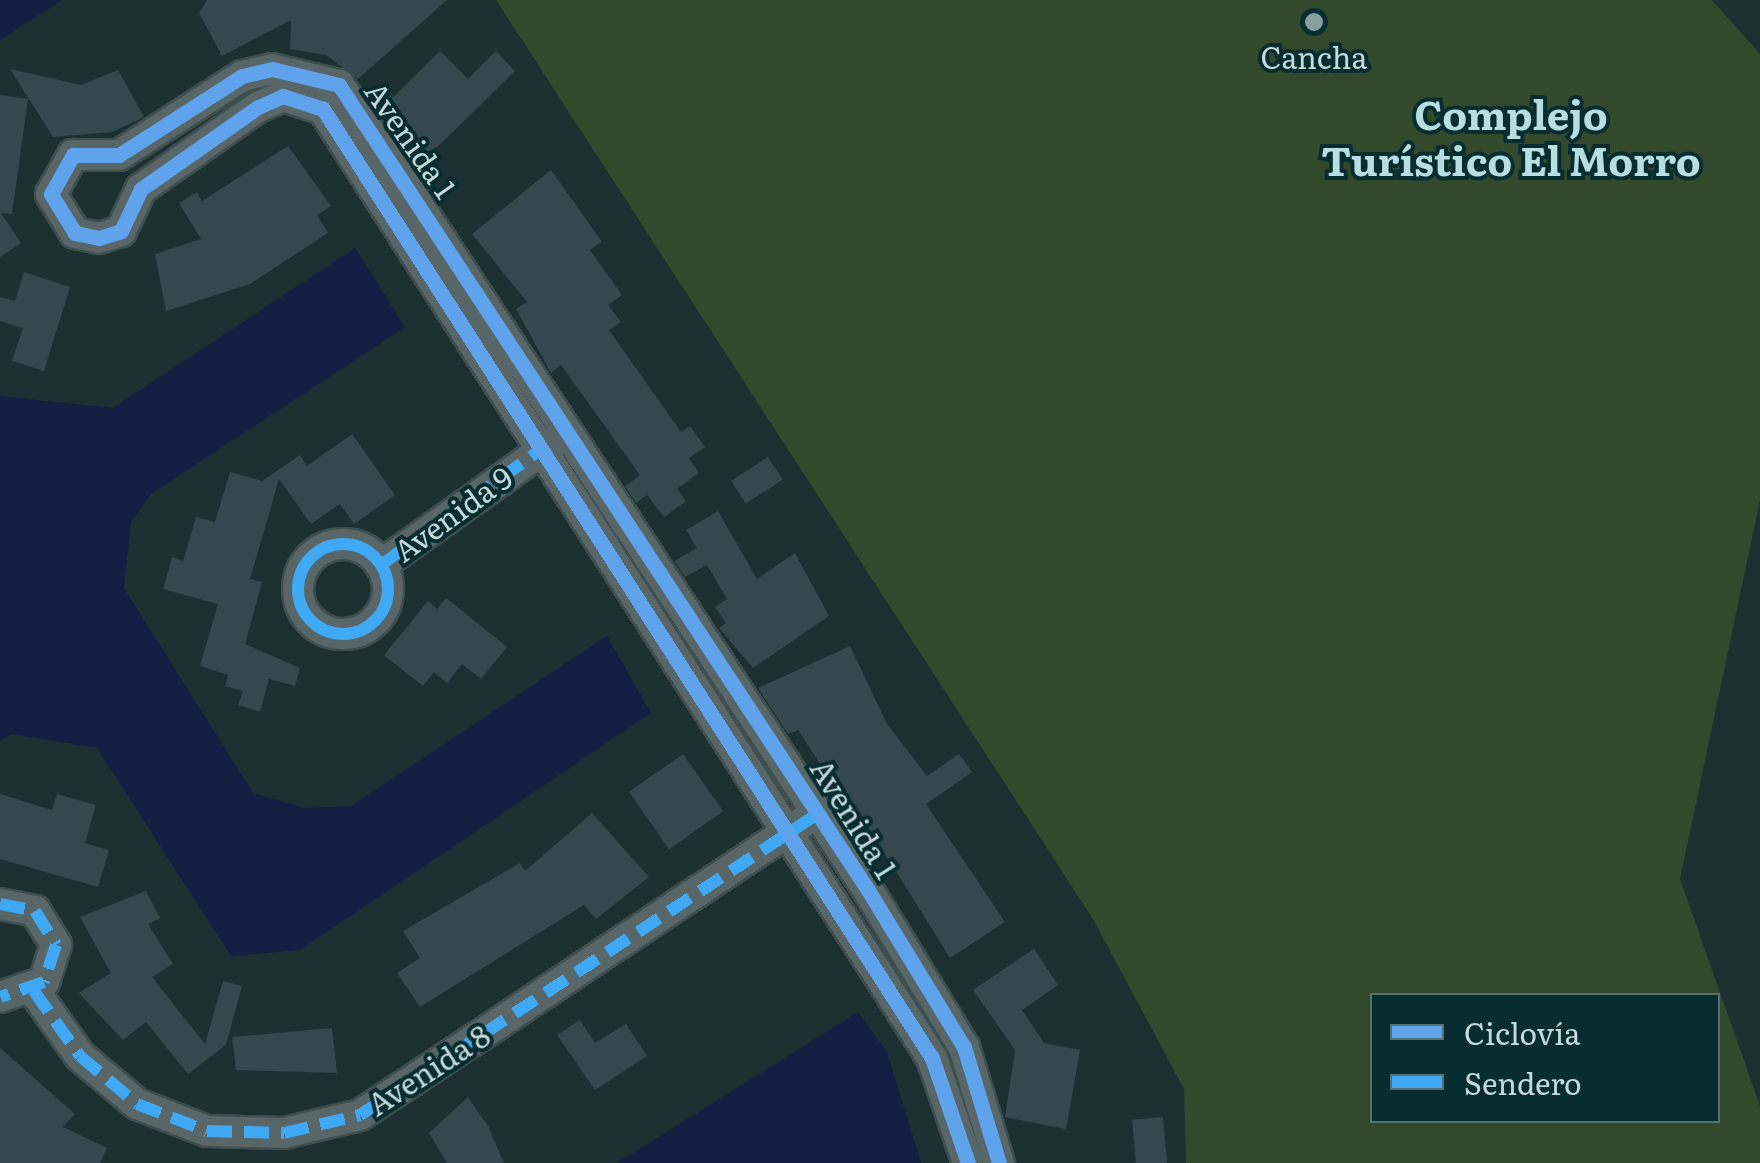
<!DOCTYPE html>
<meta charset="utf-8">
<style>
body{margin:0}
#map{position:relative;width:1760px;height:1163px;overflow:hidden;background:#1c3032;font-family:Literata,serif}
div>[style]{position:absolute}
.green>*{inset:0;background:#32492c}
.water>*{inset:0;background:#141d42}
.building>*{inset:0;background:#34484e;transform-origin:0 0}
.roads{filter:drop-shadow(2px 0 #3e4e4f) drop-shadow(-2px 0 #3e4e4f) drop-shadow(0 2px #3e4e4f) drop-shadow(0 -2px #3e4e4f)}
.minor>*{height:30px;margin:-15px;padding:0 15px;transform-origin:15px;border-radius:15px;background:#586667}
.minor>.ring{margin:-15px;padding:0;box-sizing:content-box;background:none;border:30px solid #586667;border-radius:50%}
.quiet>*{height:12px;margin-top:-6px;transform-origin:0;background:repeating-linear-gradient(90deg,#3fa9f5 0 25px,transparent 0 37px)}
.quiet>.ring{margin:-6px;padding:0;box-sizing:content-box;background:none;border:12px solid #3fa9f5;border-radius:50%}
.cycleway>*{height:15px;margin:-7.5px;padding:0 7.5px;transform-origin:7.5px;border-radius:7.5px;background:#60a3ed}
.dots>*{width:28px;height:28px;translate:-50% -50%;box-sizing:border-box;border:5px solid #082d30;border-radius:50%}
span{translate:-50% -50%;white-space:nowrap;text-align:center;line-height:1.15;-webkit-text-stroke:8px #082d30;paint-order:stroke}
.poi-label{font-size:30px;color:#c5d8da}
.street-label{font-size:30px;color:#c5d8da}
.district-label{font-size:40px;color:#b7dee1;font-weight:700}
.legend{position:absolute;left:1370px;top:993px;width:350px;height:130px;box-sizing:border-box;background:#082d30;border:2px solid #547174;margin:0;padding:12px 18px;list-style:none;font-size:30px;color:#c5d8da}
.legend li{display:flex;align-items:center;gap:20px;height:50px}
.legend b{width:50px;border:2px solid #547174}
</style>
<div id="map">
<div class="green">
<i style="clip-path:polygon(evenodd,496px 0,1712px 0,1760px 54px,1760px 500px,1680px 879px,1760px 1106px,1760px 1163px,1186px 1163px,1184px 1089px,1093px 919px,496px 0,1372px 996px,1718px 996px,1718px 1120px,1372px 1120px,1372px 996px)"></i>
</div>
<div class="water">
<i style="clip-path:polygon(0 0,62px 0,0 40px)"></i>
<i style="clip-path:polygon(355px 248px,405px 327px,151px 494px,131px 522px,124px 588px,253px 793px,305px 808px,351px 806px,607px 636px,651px 713px,300px 950px,231px 956px,97px 748px,12px 734px,0 741px,0 396px,113px 408px)"></i>
<i style="clip-path:polygon(858px 1012px,887px 1052px,921px 1163px,617px 1163px)"></i>
</div>
<div class="building">
<i style="clip-path:polygon(207px 0,447px 0,358px 79px,326px 55px,290px 49px,291px 20px,222px 56px,199px 13px)"></i>
<i style="clip-path:polygon(440px 51px,468px 79px,496px 51px,515px 71px,430px 154px,383px 107px)"></i>
<i style="clip-path:polygon(10px 69px,81px 85px,118px 70px,144px 117px,112px 132px,53px 137px)"></i>
<i style="clip-path:polygon(0 95px,28px 99px,12px 214px,1px 213px,21px 243px,0 257px)"></i>
<i style="clip-path:polygon(288px 146px,331px 206px,317px 215px,328px 233px,250px 284px,166px 311px,155px 254px,201px 239px,179px 203px,197px 192px,202px 201px)"></i>
<i style="clip-path:polygon(551px 170px,602px 242px,590px 250px,622px 295px,608px 305px,621px 322px,609px 330px,681px 432px,690px 426px,705px 447px,689px 458px,699px 473px,677px 489px,686px 501px,664px 517px,647px 495px,636px 503px,625px 486px,640px 475px,561px 365px,551px 373px,516px 309px,527px 302px,472px 234px)"></i>
<i style="clip-path:polygon(24px 272px,70px 287px,44px 371px,12px 361px,23px 328px,0 321px,0 297px,15px 301px)"></i>
<i style="clip-path:polygon(352px 434px,395px 495px,354px 524px,340px 504px,311px 524px,279px 479px,250px 579px,262px 582px,245px 644px,300px 668px,295px 686px,269px 679px,260px 712px,238px 705px,243px 691px,225px 686px,228px 675px,200px 666px,218px 604px,163px 589px,172px 557px,183px 561px,196px 517px,215px 522px,230px 472px,262px 481px,300px 455px,307px 466px)"></i>
<i style="left:768px;top:457px;width:27px;height:44px;rotate:57deg"></i>
<i style="clip-path:polygon(718px 511px,757px 579px,795px 553px,829px 616px,753px 668px,719px 628px,726px 623px,715px 607px,727px 599px,707px 565px,685px 577px,674px 561px,697px 548px,686px 530px)"></i>
<i style="clip-path:polygon(446px 598px,507px 647px,481px 679px,462px 664px,447px 683px,434px 672px,423px 686px,384px 655px,428px 601px,437px 609px)"></i>
<i style="clip-path:polygon(850px 646px,887px 724px,927px 776px,959px 754px,972px 772px,926px 804px,1005px 922px,950px 958px,844px 788px,829px 797px,817px 779px,826px 773px,798px 730px,788px 734px,758px 688px)"></i>
<i style="left:683px;top:754px;width:70px;height:66px;rotate:55deg"></i>
<i style="clip-path:polygon(0 794px,52px 810px,57px 794px,96px 805px,85px 843px,109px 850px,98px 887px,0 859px)"></i>
<i style="clip-path:polygon(592px 813px,649px 877px,596px 919px,584px 905px,420px 1007px,397px 973px,420px 958px,403px 931px,520px 863px,525px 871px)"></i>
<i style="clip-path:polygon(146px 891px,160px 918px,148px 924px,173px 964px,152px 977px,205px 1044px,223px 981px,242px 986px,226px 1045px,188px 1074px,146px 1022px,123px 1040px,79px 993px,111px 973px,80px 917px)"></i>
<i style="clip-path:polygon(1034px 949px,1058px 985px,1022px 1010px,1044px 1043px,1080px 1050px,1066px 1129px,1005px 1117px,1015px 1050px,973px 990px)"></i>
<i style="clip-path:polygon(580px 1020px,595px 1043px,626px 1024px,647px 1056px,595px 1090px,557px 1035px)"></i>
<i style="clip-path:polygon(332px 1028px,337px 1073px,236px 1070px,232px 1037px)"></i>
<i style="clip-path:polygon(0 1048px,75px 1114px,63px 1127px,107px 1148px,100px 1163px,0 1163px)"></i>
<i style="clip-path:polygon(468px 1097px,488px 1126px,504px 1163px,447px 1163px,429px 1133px)"></i>
<i style="left:1163px;top:1117px;width:46px;height:31px;rotate:85deg"></i>
</div>
<div class="roads">
<div class="minor">
<i class="ring" style="left:298px;top:544px;width:60px;height:60px"></i>
<i style="left:381px;top:565px;width:212px;rotate:-35.4deg"></i>
<i style="left:0;top:904px;width:36px;rotate:11deg"></i>
<i style="left:35px;top:911px;width:40px;rotate:58deg"></i>
<i style="left:56px;top:945px;width:39px;rotate:108deg"></i>
<i style="left:44px;top:982px;width:46px;rotate:161.2deg"></i>
<i style="left:34px;top:991px;width:80px;rotate:54.7deg"></i>
<i style="left:80px;top:1056px;width:75px;rotate:40.1deg"></i>
<i style="left:137px;top:1104px;width:75px;rotate:21.1deg"></i>
<i style="left:207px;top:1131px;width:77px;rotate:1.5deg"></i>
<i style="left:284px;top:1133px;width:78px;rotate:-13.3deg"></i>
<i style="left:360px;top:1115px;width:533px;rotate:-33.51deg"></i>
<i style="left:968px;top:1163px;width:111px;rotate:-108.9deg"></i>
<i style="left:932px;top:1058px;width:1128px;rotate:-122.69deg"></i>
<i style="left:323px;top:109px;width:42px;rotate:-162deg"></i>
<i style="left:283px;top:96px;width:27px;rotate:156deg"></i>
<i style="left:258px;top:107px;width:143px;rotate:145deg"></i>
<i style="left:141px;top:189px;width:47px;rotate:115.5deg"></i>
<i style="left:121px;top:231px;width:23px;rotate:162deg"></i>
<i style="left:99px;top:238px;width:25px;rotate:-168deg"></i>
<i style="left:75px;top:233px;width:46px;rotate:-121.6deg"></i>
<i style="left:51px;top:194px;width:45px;rotate:-60.6deg"></i>
<i style="left:73px;top:155px;width:46px"></i>
<i style="left:119px;top:155px;width:146px;rotate:-32.7deg"></i>
<i style="left:242px;top:76px;width:31px;rotate:-13deg"></i>
<i style="left:272px;top:69px;width:69px;rotate:13.4deg"></i>
<i style="left:339px;top:85px;width:963px;rotate:56.69deg"></i>
<i style="left:868px;top:890px;width:184px;rotate:58.6deg"></i>
<i style="left:964px;top:1047px;width:121px;rotate:73.2deg"></i>
</div>
</div>
<div class="quiet">
<i class="ring" style="left:298px;top:544px;width:78px;height:78px"></i>
<i style="left:381px;top:565px;width:205px;rotate:-35.9deg"></i>
<i style="left:0;top:904px;width:36px;rotate:11deg"></i>
<i style="left:35px;top:911px;width:40px;rotate:58deg"></i>
<i style="left:56px;top:945px;width:39px;rotate:108deg"></i>
<i style="left:44px;top:982px;width:46px;rotate:161.2deg"></i>
<i style="left:34px;top:991px;width:80px;rotate:54.7deg"></i>
<i style="left:80px;top:1056px;width:75px;rotate:40.1deg"></i>
<i style="left:137px;top:1104px;width:75px;rotate:21.1deg"></i>
<i style="left:207px;top:1131px;width:77px;rotate:1.5deg"></i>
<i style="left:284px;top:1133px;width:78px;rotate:-13.3deg"></i>
<i style="left:360px;top:1115px;width:549px;rotate:-33.34deg"></i>
</div>
<div class="cycleway">
<i style="left:968px;top:1163px;width:111px;rotate:-108.9deg"></i>
<i style="left:932px;top:1058px;width:1128px;rotate:-122.69deg"></i>
<i style="left:323px;top:109px;width:42px;rotate:-162deg"></i>
<i style="left:283px;top:96px;width:27px;rotate:156deg"></i>
<i style="left:258px;top:107px;width:143px;rotate:145deg"></i>
<i style="left:141px;top:189px;width:47px;rotate:115.5deg"></i>
<i style="left:121px;top:231px;width:23px;rotate:162deg"></i>
<i style="left:99px;top:238px;width:25px;rotate:-168deg"></i>
<i style="left:75px;top:233px;width:46px;rotate:-121.6deg"></i>
<i style="left:51px;top:194px;width:45px;rotate:-60.6deg"></i>
<i style="left:73px;top:155px;width:46px"></i>
<i style="left:119px;top:155px;width:146px;rotate:-32.7deg"></i>
<i style="left:242px;top:76px;width:31px;rotate:-13deg"></i>
<i style="left:272px;top:69px;width:69px;rotate:13.4deg"></i>
<i style="left:339px;top:85px;width:963px;rotate:56.69deg"></i>
<i style="left:868px;top:890px;width:184px;rotate:58.6deg"></i>
<i style="left:964px;top:1047px;width:121px;rotate:73.2deg"></i>
</div>
<div class="dots">
<i style="left:1314px;top:22px;background:#8a9d9f"></i>
</div>
<div class="poi-label">
<span style="left:1314px;top:56px">Cancha</span>
</div>
<div class="street-label">
<span style="left:412px;top:139px;rotate:55deg">Avenida 1</span>
<span style="left:452px;top:513px;rotate:-36deg">Avenida 9</span>
<span style="left:855px;top:818px;rotate:58deg">Avenida 1</span>
<span style="left:428px;top:1069px;rotate:-33deg">Avenida 8</span>
</div>
<div class="district-label">
<span style="left:1511px;top:136px">Complejo<br>Turístico El Morro</span>
</div>
<ul class="legend">
<li><b style="height:12px;background:#60a3ed"></b>Ciclovía</li>
<li><b style="height:12px;background:#3fa9f5"></b>Sendero</li>
</ul>
</div>
